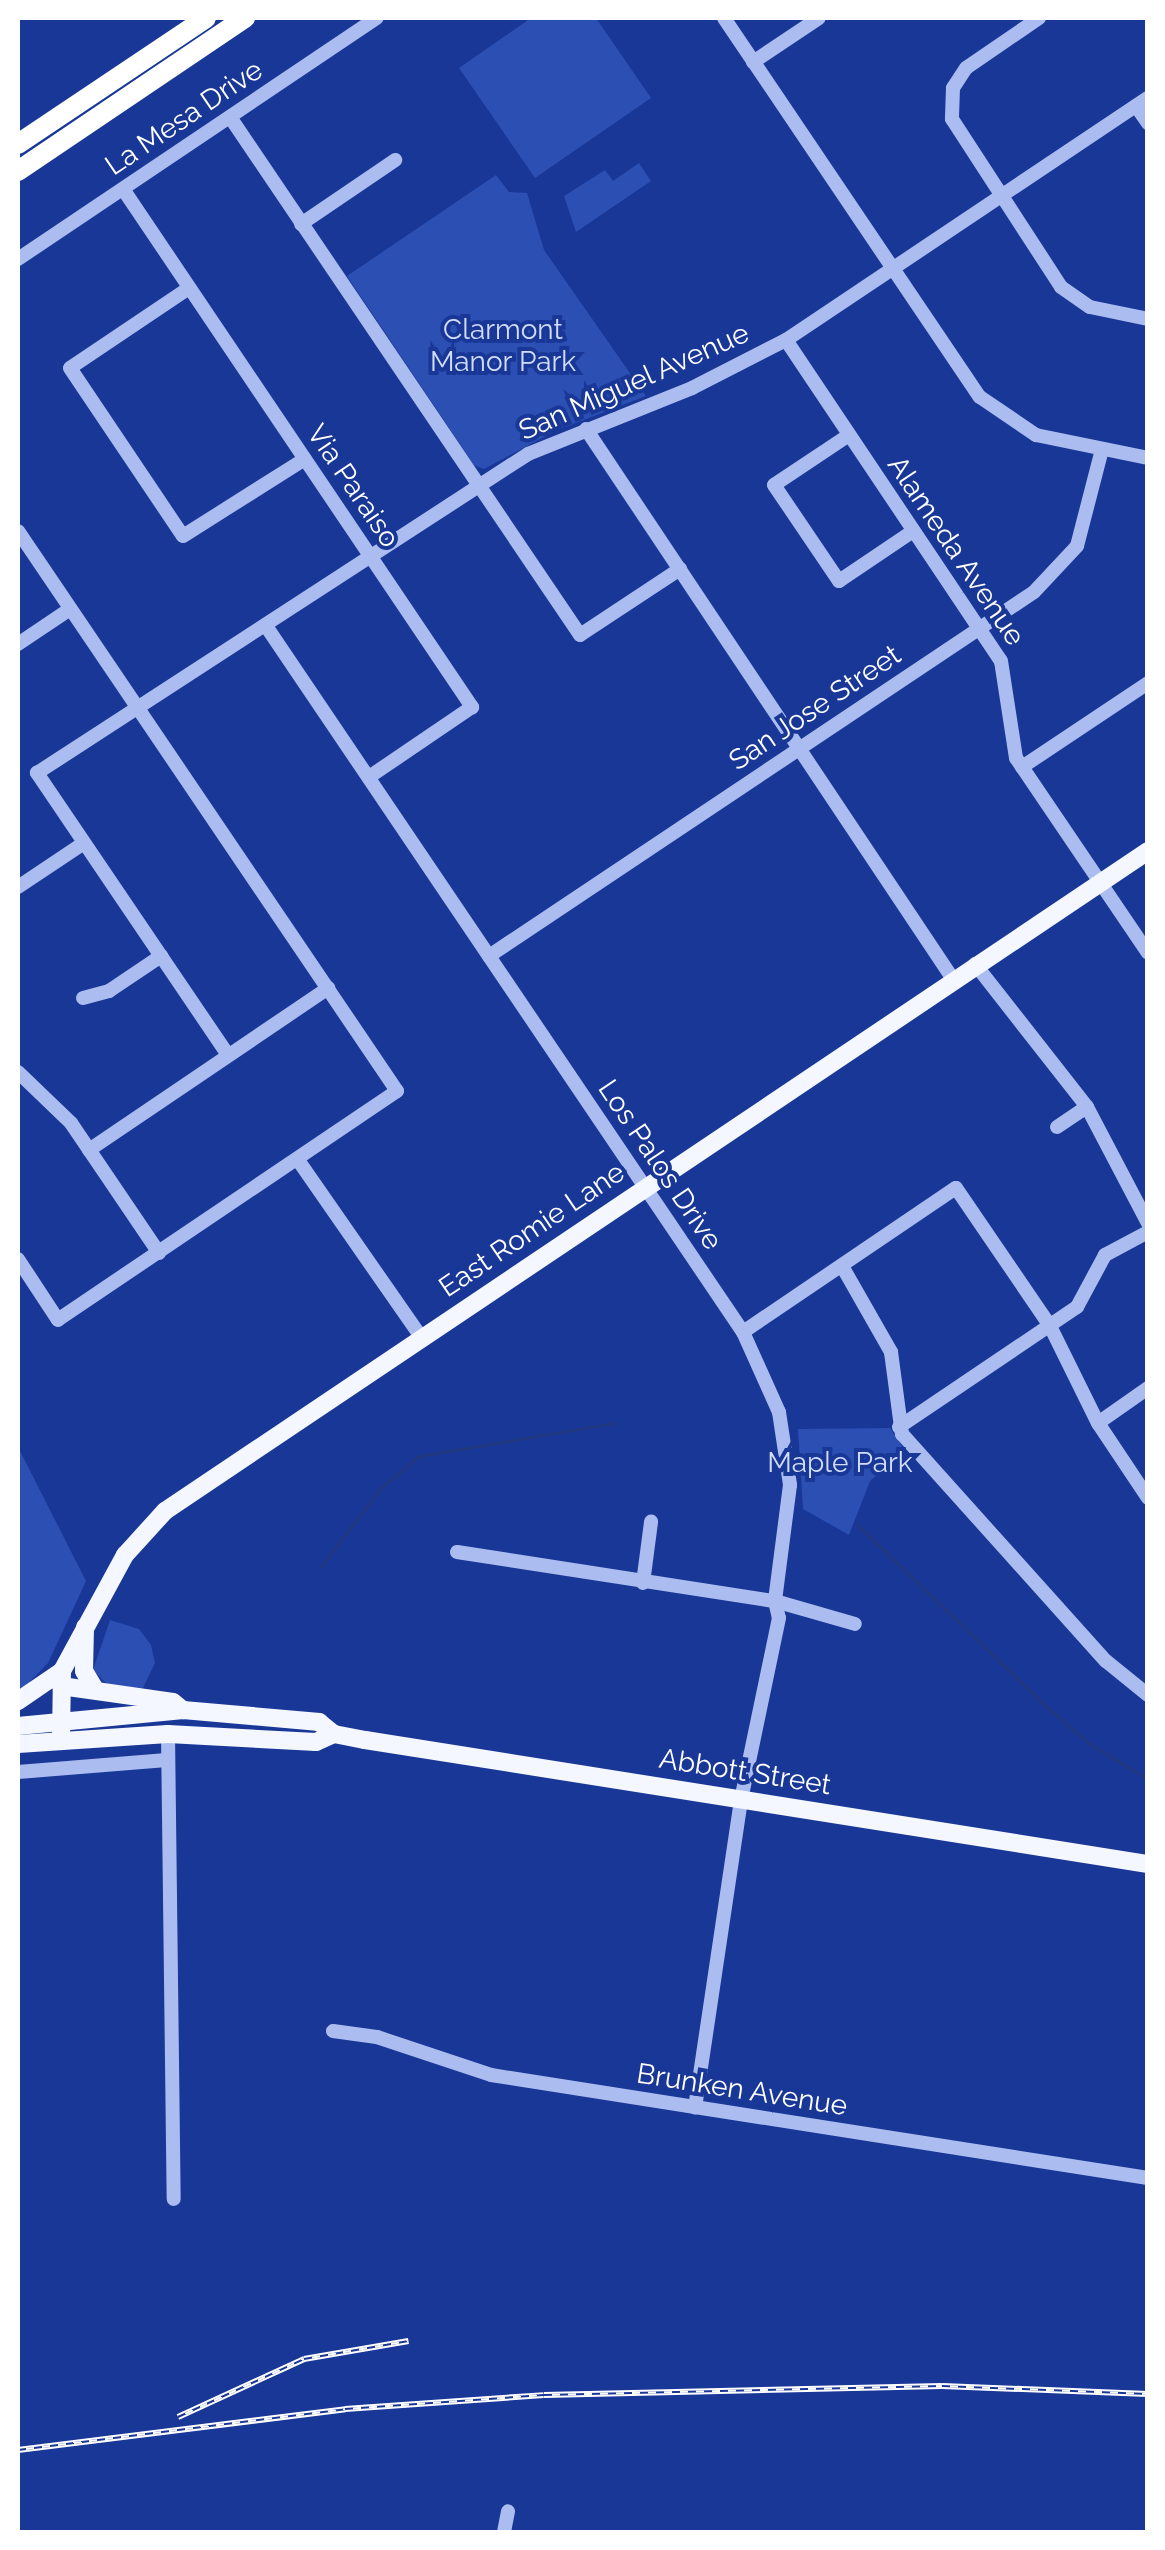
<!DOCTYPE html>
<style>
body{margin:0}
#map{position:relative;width:1165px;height:2550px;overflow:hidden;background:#193796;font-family:Raleway,sans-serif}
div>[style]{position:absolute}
.green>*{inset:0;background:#2c4fb4}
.stream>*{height:2.5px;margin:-1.25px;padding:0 1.25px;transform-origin:1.25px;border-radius:1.25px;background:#213880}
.minor>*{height:14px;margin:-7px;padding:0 7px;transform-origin:7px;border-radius:7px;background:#abbdf0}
.major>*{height:18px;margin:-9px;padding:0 9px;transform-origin:9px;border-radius:9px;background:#f4f7ff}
.highway>*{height:20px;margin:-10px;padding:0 10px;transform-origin:10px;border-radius:10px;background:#fff}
.rail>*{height:6px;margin-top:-3px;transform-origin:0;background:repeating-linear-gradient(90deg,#193796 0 8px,#fff 0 16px);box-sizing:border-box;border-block:2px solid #fff}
span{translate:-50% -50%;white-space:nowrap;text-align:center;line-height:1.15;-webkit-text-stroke:8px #193796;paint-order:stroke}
.street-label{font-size:28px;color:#fff}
.park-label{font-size:28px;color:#d2ddfb}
.frame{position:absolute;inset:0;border:20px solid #fff;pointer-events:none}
</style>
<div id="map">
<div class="green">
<i style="clip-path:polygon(531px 18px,596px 18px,651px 98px,535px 178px,459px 68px)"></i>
<i style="clip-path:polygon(639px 163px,651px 181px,576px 232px,564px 196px,605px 170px,613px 181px)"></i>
<i style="clip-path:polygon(496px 175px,509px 192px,527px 193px,544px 250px,646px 396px,555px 431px,484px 469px,474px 465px,347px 276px)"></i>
<i style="clip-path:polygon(890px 1428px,905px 1451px,870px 1481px,849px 1535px,803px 1509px,798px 1429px)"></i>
<i style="clip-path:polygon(18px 1447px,86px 1581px,48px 1663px,18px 1694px)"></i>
<i style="clip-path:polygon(110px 1620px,139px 1629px,151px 1645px,155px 1663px,142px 1690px,108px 1685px,93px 1670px)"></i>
</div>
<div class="stream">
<i style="left:858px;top:1525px;width:258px;rotate:43.9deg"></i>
<i style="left:1044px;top:1704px;width:60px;rotate:40.9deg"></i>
<i style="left:1089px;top:1743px;width:69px;rotate:31.4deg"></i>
<i style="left:321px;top:1567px;width:98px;rotate:-52.9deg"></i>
<i style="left:380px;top:1489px;width:51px;rotate:-40.2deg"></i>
<i style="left:419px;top:1456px;width:198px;rotate:-9.6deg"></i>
</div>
<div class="minor">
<i style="left:724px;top:18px;width:457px;rotate:56deg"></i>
<i style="left:980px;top:397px;width:68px;rotate:34.2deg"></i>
<i style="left:1036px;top:435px;width:114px;rotate:11.6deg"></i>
<i style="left:1039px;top:18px;width:88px;rotate:145.6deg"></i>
<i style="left:966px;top:68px;width:24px;rotate:123deg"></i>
<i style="left:953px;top:88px;width:31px;rotate:92deg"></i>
<i style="left:952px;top:119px;width:200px;rotate:57deg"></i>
<i style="left:1061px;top:287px;width:35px;rotate:35deg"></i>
<i style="left:1090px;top:307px;width:59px;rotate:11.7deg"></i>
<i style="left:753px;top:62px;width:79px;rotate:-33.7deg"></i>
<i style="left:1136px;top:106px;width:21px;rotate:55deg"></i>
<i style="left:230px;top:117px;width:625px;rotate:55.95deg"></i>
<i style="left:580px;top:635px;width:120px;rotate:-33.4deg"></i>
<i style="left:123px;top:189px;width:625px;rotate:56.03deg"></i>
<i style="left:472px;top:707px;width:125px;rotate:145.8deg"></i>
<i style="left:301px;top:224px;width:114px;rotate:-34.2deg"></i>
<i style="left:18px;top:259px;width:432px;rotate:-33.9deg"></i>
<i style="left:189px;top:288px;width:143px;rotate:146.1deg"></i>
<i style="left:70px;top:368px;width:202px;rotate:56.1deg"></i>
<i style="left:183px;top:536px;width:144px;rotate:-32.3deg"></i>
<i style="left:786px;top:340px;width:386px;rotate:56.2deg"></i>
<i style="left:1001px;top:661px;width:98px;rotate:81.2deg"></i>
<i style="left:1016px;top:758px;width:235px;rotate:55.9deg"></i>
<i style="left:586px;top:429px;width:661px;rotate:56.29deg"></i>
<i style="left:849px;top:435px;width:90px;rotate:146.3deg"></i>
<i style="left:774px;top:485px;width:116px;rotate:55.9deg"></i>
<i style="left:839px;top:581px;width:89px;rotate:-34deg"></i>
<i style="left:18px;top:531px;width:676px;rotate:55.91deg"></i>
<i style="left:397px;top:1091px;width:409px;rotate:146deg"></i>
<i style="left:58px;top:1320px;width:73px;rotate:-123.3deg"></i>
<i style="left:266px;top:626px;width:852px;rotate:55.96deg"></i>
<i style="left:743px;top:1332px;width:88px;rotate:65.8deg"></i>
<i style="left:779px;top:1412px;width:74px;rotate:81.4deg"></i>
<i style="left:790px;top:1485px;width:117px;rotate:97.4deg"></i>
<i style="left:775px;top:1601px;width:17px;rotate:77deg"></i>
<i style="left:779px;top:1618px;width:186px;rotate:101.8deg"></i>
<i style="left:741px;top:1800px;width:311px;rotate:98.5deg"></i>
<i style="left:18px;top:644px;width:63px;rotate:-33.9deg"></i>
<i style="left:1022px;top:767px;width:151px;rotate:-33.7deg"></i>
<i style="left:18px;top:887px;width:79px;rotate:-33.7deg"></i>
<i style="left:489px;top:956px;width:655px;rotate:-33.74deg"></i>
<i style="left:1034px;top:592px;width:63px;rotate:-46.9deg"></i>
<i style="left:1077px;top:546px;width:100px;rotate:-75.5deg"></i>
<i style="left:975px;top:964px;width:182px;rotate:51.9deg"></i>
<i style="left:1087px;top:1107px;width:131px;rotate:62.3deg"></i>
<i style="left:83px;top:998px;width:27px;rotate:-15deg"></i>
<i style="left:109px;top:991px;width:63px;rotate:-33.9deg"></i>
<i style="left:228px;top:1055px;width:341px;rotate:-124.1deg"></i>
<i style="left:37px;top:773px;width:586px;rotate:-33.01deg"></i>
<i style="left:528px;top:454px;width:177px;rotate:-21.9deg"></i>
<i style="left:692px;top:388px;width:106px;rotate:-27.1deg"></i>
<i style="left:786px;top:340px;width:435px;rotate:-33.8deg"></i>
<i style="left:18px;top:1072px;width:74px;rotate:43.9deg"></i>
<i style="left:71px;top:1123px;width:157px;rotate:55.9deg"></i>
<i style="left:1057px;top:1127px;width:36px;rotate:-34deg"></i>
<i style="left:89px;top:1150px;width:289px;rotate:-34.1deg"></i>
<i style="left:298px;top:1160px;width:216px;rotate:55.2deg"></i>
<i style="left:842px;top:1266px;width:99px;rotate:60.3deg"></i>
<i style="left:891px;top:1352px;width:83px;rotate:82.4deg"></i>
<i style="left:902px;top:1434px;width:305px;rotate:48.1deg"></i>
<i style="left:1106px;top:1661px;width:54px;rotate:39deg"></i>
<i style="left:743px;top:1332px;width:257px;rotate:-34.1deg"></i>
<i style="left:956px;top:1188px;width:167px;rotate:55.7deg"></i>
<i style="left:1050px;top:1326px;width:108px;rotate:63.7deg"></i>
<i style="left:1098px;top:1423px;width:90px;rotate:56.3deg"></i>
<i style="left:1098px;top:1423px;width:61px;rotate:-35deg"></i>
<i style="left:899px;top:1427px;width:215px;rotate:-34deg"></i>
<i style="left:1077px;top:1307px;width:59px;rotate:-61.7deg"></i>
<i style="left:1105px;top:1255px;width:49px;rotate:-28.1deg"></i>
<i style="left:457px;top:1552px;width:322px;rotate:8.8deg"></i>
<i style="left:775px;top:1601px;width:83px;rotate:16deg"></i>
<i style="left:643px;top:1583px;width:62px;rotate:-82.5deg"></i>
<i style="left:168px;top:1734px;width:465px;rotate:89.3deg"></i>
<i style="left:18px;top:1772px;width:149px;rotate:-4.6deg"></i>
<i style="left:333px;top:2031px;width:44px;rotate:7.8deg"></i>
<i style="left:377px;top:2037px;width:120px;rotate:18.4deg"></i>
<i style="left:491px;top:2075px;width:665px;rotate:8.91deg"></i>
<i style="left:504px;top:2532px;width:21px;rotate:-79deg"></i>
</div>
<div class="major">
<i style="left:85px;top:1627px;width:44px;rotate:91.3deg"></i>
<i style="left:84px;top:1671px;width:21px;rotate:59deg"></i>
<i style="left:61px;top:1686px;width:113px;rotate:8.1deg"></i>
<i style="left:173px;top:1702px;width:13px;rotate:39deg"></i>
<i style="left:18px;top:1701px;width:53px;rotate:-34.3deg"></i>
<i style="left:18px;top:1726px;width:166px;rotate:-5.5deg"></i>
<i style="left:183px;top:1710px;width:137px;rotate:5deg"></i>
<i style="left:319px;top:1722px;width:19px;rotate:39deg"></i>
<i style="left:334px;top:1734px;width:32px;rotate:11deg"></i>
<i style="left:365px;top:1740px;width:793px;rotate:9deg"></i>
<i style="left:61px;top:1741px;width:70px;rotate:-89.2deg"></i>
<i style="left:62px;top:1671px;width:132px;rotate:-61.5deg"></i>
<i style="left:125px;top:1555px;width:59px;rotate:-47.7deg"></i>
<i style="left:165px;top:1511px;width:1184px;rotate:-33.88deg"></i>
<i style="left:18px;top:1744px;width:150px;rotate:-3.8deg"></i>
<i style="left:168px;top:1734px;width:148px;rotate:3.1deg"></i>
<i style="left:316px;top:1742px;width:20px;rotate:-24deg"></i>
</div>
<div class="highway">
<i style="left:18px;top:144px;width:226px;rotate:-33.8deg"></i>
<i style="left:18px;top:171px;width:274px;rotate:-34deg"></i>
</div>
<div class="rail">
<i style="left:178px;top:2417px;width:139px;rotate:-24.7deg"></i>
<i style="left:304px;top:2359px;width:106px;rotate:-9.8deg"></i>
<i style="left:18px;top:2450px;width:330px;rotate:-7.1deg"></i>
<i style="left:345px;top:2409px;width:199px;rotate:-4deg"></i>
<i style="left:544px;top:2395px;width:398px;rotate:-1.3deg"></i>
<i style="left:942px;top:2386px;width:206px;rotate:2.2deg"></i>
</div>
<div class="street-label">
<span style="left:184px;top:118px;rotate:-34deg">La Mesa Drive</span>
<span style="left:634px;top:382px;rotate:-24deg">San Miguel Avenue</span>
<span style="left:353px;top:486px;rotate:56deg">Via Paraiso</span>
<span style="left:956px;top:551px;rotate:56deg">Alameda Avenue</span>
<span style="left:815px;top:708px;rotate:-34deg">San Jose Street</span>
<span style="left:660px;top:1165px;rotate:56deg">Los Palos Drive</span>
<span style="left:532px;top:1230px;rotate:-34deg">East Romie Lane</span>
<span style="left:745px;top:1772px;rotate:9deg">Abbott Street</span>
<span style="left:742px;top:2090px;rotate:9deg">Brunken Avenue</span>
</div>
<div class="park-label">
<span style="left:503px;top:346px">Clarmont<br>Manor Park</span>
<span style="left:840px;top:1463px">Maple Park</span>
</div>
<div class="frame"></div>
</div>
